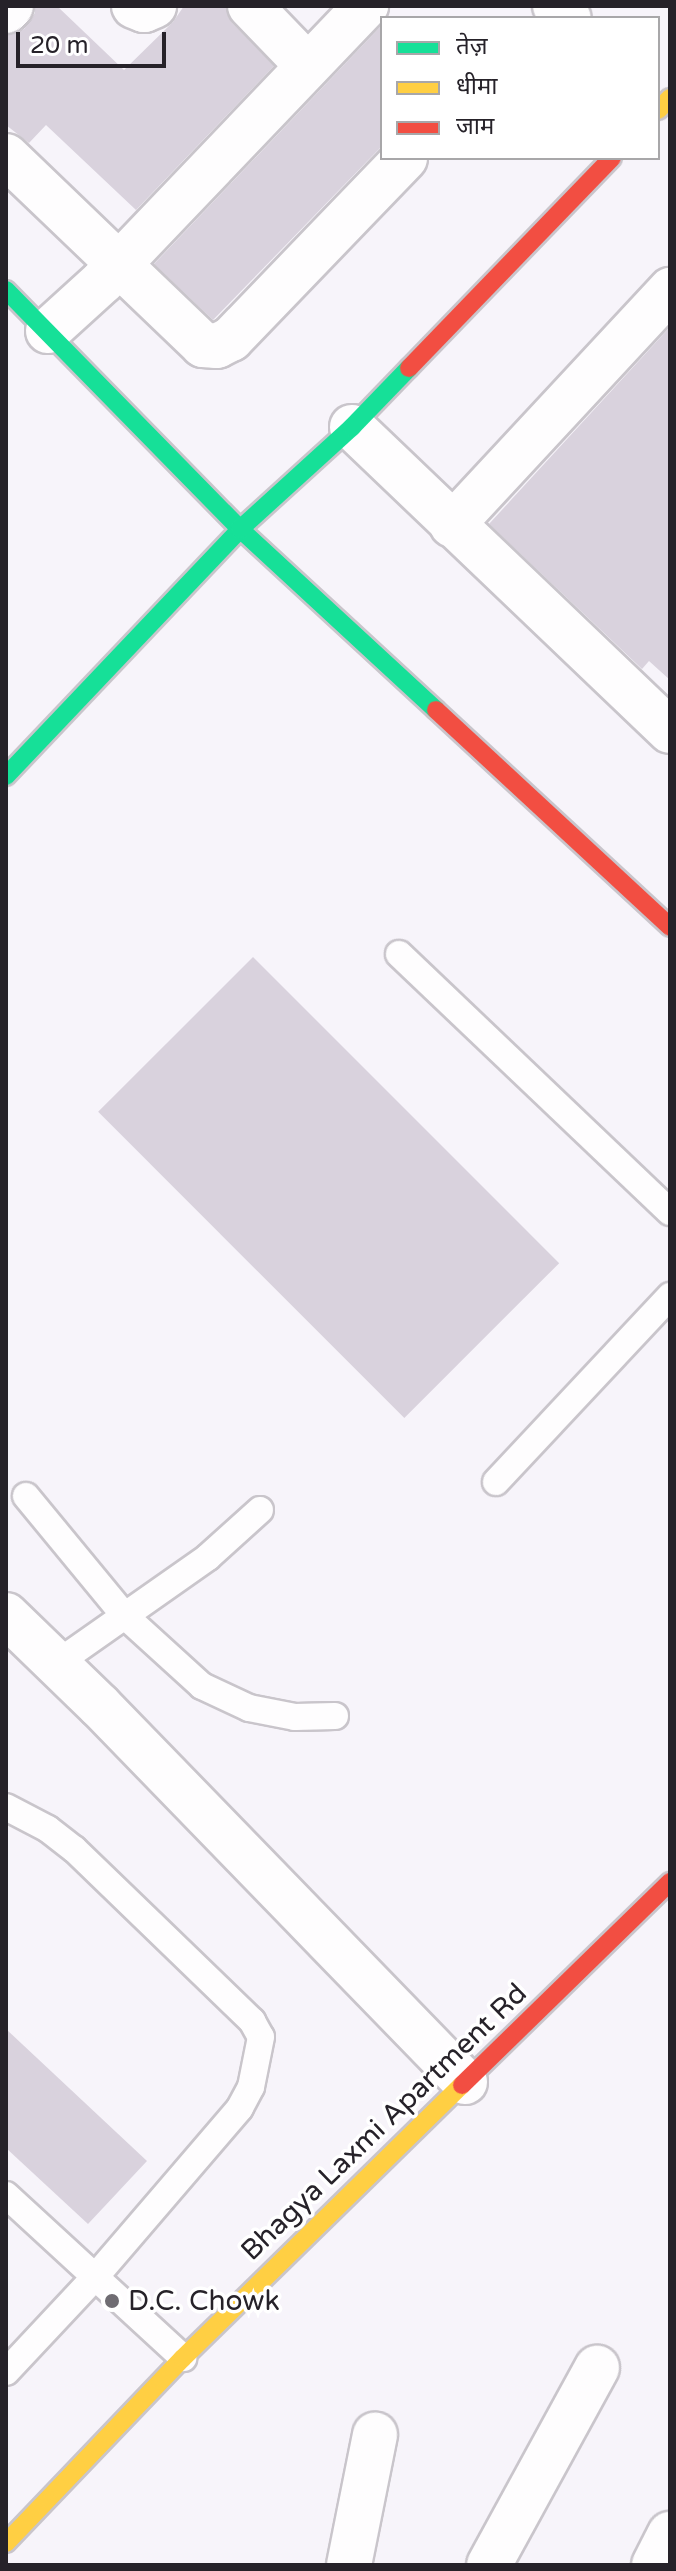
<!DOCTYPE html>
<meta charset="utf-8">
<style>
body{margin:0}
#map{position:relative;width:676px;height:2571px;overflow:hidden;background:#f7f4fa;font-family:"Varela Round","Noto Sans Devanagari",sans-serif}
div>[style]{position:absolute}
.building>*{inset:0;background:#d9d2dd;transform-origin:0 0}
.roads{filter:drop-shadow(2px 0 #c9c5cb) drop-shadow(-2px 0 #c9c5cb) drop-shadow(0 2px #c9c5cb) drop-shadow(0 -2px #c9c5cb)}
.lane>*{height:26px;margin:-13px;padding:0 13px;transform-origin:13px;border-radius:13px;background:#fefdfe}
.street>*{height:44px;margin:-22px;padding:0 22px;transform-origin:22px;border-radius:22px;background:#fefdfe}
.fast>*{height:18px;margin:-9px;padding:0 9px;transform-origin:9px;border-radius:9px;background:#16e098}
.slow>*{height:18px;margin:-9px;padding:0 9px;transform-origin:9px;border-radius:9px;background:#ffcf43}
.jam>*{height:18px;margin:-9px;padding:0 9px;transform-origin:9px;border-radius:9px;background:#f24e42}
.dots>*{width:22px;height:22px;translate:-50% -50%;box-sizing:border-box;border:4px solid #fff;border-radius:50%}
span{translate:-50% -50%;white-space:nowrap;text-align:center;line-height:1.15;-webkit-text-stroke:7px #fff;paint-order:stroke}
.street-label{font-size:28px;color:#262229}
.poi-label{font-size:28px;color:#262229}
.left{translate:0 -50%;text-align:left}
.frame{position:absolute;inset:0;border:8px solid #262229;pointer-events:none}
.legend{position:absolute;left:380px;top:16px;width:280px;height:144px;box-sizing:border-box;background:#fff;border:2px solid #a8a7a9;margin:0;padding:10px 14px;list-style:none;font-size:24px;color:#262229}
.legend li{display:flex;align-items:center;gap:16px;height:40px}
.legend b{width:40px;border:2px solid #a8a7a9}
.scale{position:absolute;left:16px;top:32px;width:150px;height:36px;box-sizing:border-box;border:4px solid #262229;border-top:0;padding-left:10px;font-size:24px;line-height:28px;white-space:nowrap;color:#262229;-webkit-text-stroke:6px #fff;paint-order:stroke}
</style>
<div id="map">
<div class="building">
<i style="clip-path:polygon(35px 6px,57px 6px,124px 70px,173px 22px,184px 6px,226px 6px,232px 23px,274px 66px,136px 210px,46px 125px,29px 143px,6px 125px,6px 35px,24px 29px,35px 13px)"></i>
<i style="clip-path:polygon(382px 25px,382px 146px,213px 320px,154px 264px)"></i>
<i style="clip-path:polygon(670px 327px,670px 680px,649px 661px,642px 669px,489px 524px)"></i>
<i style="left:253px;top:957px;width:433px;height:219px;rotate:45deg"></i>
<i style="clip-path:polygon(6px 2029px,147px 2161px,88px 2224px,6px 2148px)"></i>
</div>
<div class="roads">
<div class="lane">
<i style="left:399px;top:954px;width:374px;rotate:43.6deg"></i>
<i style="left:496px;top:1482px;width:255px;rotate:-46.9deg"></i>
<i style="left:26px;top:1496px;width:156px;rotate:50.5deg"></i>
<i style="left:125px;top:1616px;width:104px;rotate:42.3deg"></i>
<i style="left:202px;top:1686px;width:52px;rotate:25.1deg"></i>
<i style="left:249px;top:1708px;width:47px;rotate:11.1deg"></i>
<i style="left:295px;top:1717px;width:40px;rotate:-1.4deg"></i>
<i style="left:56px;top:1664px;width:186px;rotate:-35.1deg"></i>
<i style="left:208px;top:1557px;width:70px;rotate:-42.1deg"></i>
<i style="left:6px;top:1807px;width:47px;rotate:27.6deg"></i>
<i style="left:48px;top:1829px;width:33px;rotate:38deg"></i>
<i style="left:74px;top:1849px;width:248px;rotate:44deg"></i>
<i style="left:252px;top:2021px;width:18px;rotate:61deg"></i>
<i style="left:261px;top:2037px;width:51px;rotate:101.3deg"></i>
<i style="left:251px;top:2087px;width:24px;rotate:118deg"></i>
<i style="left:240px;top:2108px;width:223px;rotate:130.6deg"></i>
<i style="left:95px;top:2277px;width:130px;rotate:133.1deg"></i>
<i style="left:6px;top:2195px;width:241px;rotate:42.6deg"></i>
</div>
<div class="street">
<i style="left:134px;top:6px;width:11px;rotate:22deg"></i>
<i style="left:144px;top:10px;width:11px;rotate:-22deg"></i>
<i style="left:250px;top:6px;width:83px;rotate:46deg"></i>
<i style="left:555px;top:6px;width:18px;rotate:41deg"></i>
<i style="left:6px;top:11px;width:7px;rotate:-45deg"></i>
<i style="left:6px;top:156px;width:273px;rotate:43.8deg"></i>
<i style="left:203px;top:345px;width:14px;rotate:4deg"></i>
<i style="left:217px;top:346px;width:16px;rotate:-27deg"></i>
<i style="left:231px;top:339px;width:251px;rotate:-46.1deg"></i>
<i style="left:48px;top:331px;width:74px;rotate:-42.3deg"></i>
<i style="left:103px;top:281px;width:381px;rotate:-46.3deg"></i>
<i style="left:352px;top:427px;width:440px;rotate:43.7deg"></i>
<i style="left:452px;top:525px;width:321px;rotate:-47.1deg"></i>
<i style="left:6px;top:1615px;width:131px;rotate:44.1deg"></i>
<i style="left:100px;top:1706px;width:524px;rotate:45.85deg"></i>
<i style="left:349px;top:2565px;width:133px;rotate:-78.7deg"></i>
<i style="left:489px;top:2565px;width:225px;rotate:-61.3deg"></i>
<i style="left:654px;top:2565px;width:35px;rotate:-63deg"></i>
</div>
<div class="fast">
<i style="left:6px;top:290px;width:334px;rotate:45.6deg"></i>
<i style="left:240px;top:529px;width:267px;rotate:42.7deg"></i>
<i style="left:6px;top:776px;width:340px;rotate:-46.5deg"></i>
<i style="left:240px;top:529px;width:151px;rotate:-42.3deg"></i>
<i style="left:352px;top:427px;width:82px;rotate:-46deg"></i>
</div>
<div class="slow">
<i style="left:658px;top:110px;width:17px;rotate:-45deg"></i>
<i style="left:6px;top:2543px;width:256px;rotate:-46.3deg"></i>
<i style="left:183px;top:2358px;width:390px;rotate:-44.4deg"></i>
</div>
<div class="jam">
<i style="left:409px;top:368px;width:292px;rotate:-46deg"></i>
<i style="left:436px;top:710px;width:319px;rotate:42.8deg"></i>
<i style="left:462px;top:2085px;width:291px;rotate:-44.3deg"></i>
</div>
</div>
<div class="dots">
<i style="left:112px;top:2301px;background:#6f6c72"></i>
</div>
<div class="street-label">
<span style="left:384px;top:2122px;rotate:-44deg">Bhagya Laxmi Apartment Rd</span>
</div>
<div class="poi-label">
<span class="left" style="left:128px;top:2301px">D.C. Chowk</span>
</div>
<div class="frame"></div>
<ul class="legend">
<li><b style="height:10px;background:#16e098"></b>तेज़</li>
<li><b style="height:10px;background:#ffcf43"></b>धीमा</li>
<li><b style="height:10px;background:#f24e42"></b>जाम</li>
</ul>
<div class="scale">20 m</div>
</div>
